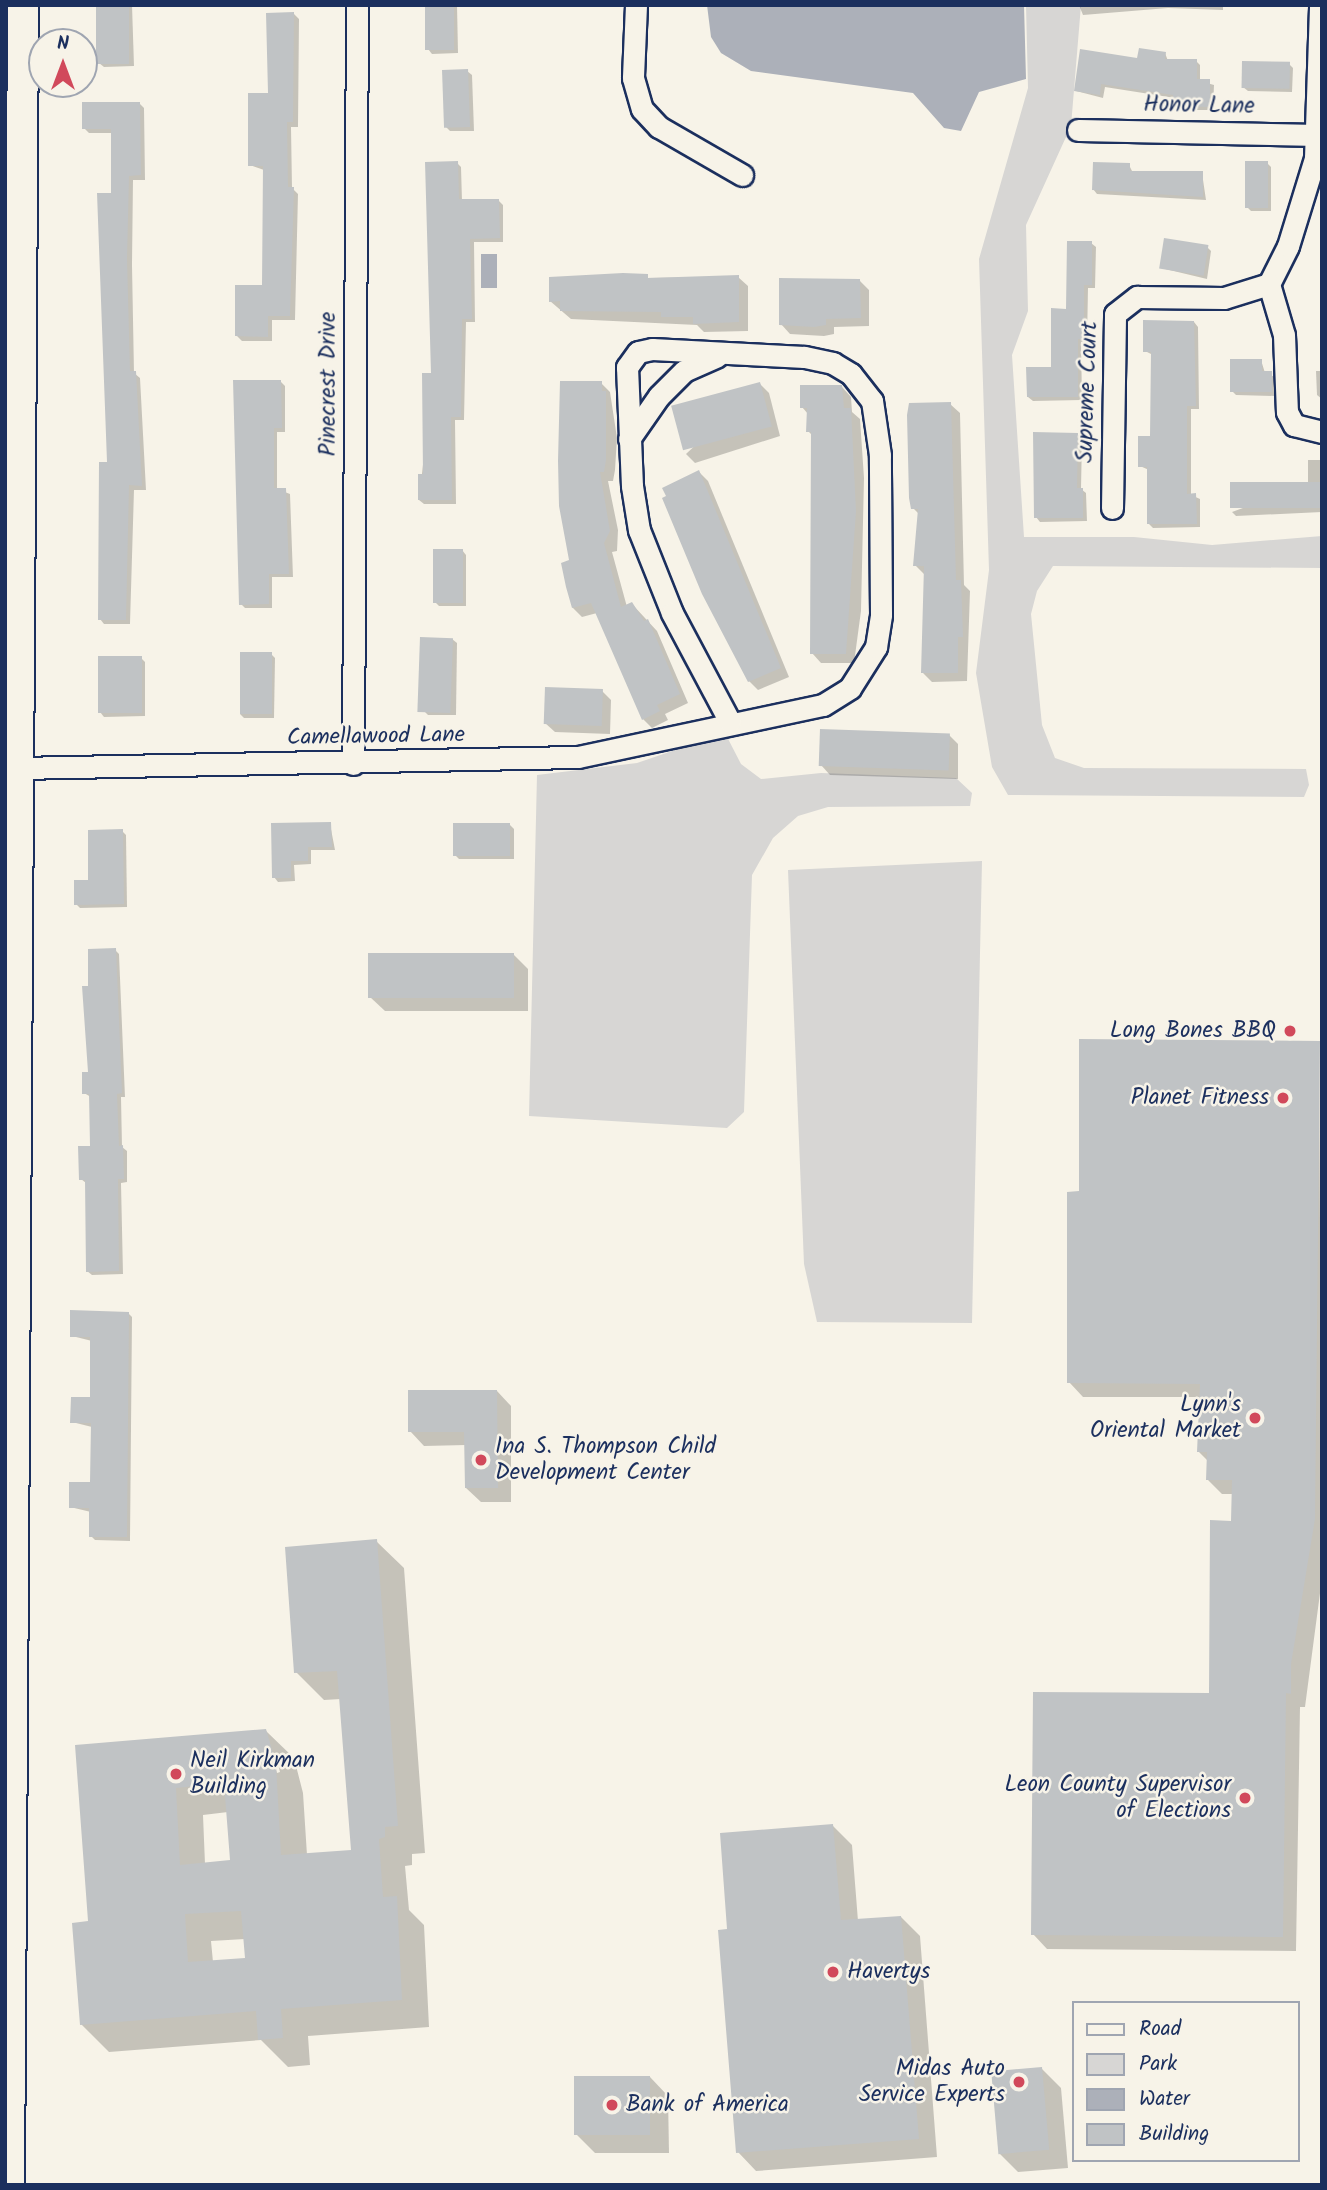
<!DOCTYPE html>
<style>
body{margin:0}
#map{position:relative;width:1327px;height:2190px;overflow:hidden;background:#f7f3e8;font-family:Kalam,sans-serif}
div>[style]{position:absolute}
.green>*{inset:0;background:#d7d6d4}
.water>*{inset:0;background:#acb0b9;transform-origin:0 0}
.shadow>*{inset:0;background:#0003}
.building>*{inset:0;background:#c0c3c5;transform-origin:0 0}
.roads{filter:drop-shadow(2px 0 #1b2f5e) drop-shadow(-2px 0 #1b2f5e) drop-shadow(0 2px #1b2f5e) drop-shadow(0 -2px #1b2f5e)}
.street>*{height:21px;margin:-10.5px;padding:0 10.5px;transform-origin:10.5px;border-radius:10.5px;background:#f7f3e8}
.secondary>*{height:30px;margin:-15px;padding:0 15px;transform-origin:15px;border-radius:15px;background:#f7f3e8}
.dots>*{width:19px;height:19px;translate:-50% -50%;box-sizing:border-box;border:4px solid #f7f3e8;border-radius:50%}
span{translate:-50% -50%;white-space:nowrap;text-align:center;line-height:1.15;-webkit-text-stroke:5px #f7f3e8;paint-order:stroke}
.street-label{font-size:23px;color:#1b2f5e}
.poi-label{font-size:23px;color:#1b2f5e}
.right{translate:-100% -50%;text-align:right}
.left{translate:0 -50%;text-align:left}
.frame{position:absolute;inset:0;border:7px solid #1b2f5e;pointer-events:none}
.legend{position:absolute;left:1072px;top:2001px;width:228px;height:161px;box-sizing:border-box;background:#f7f3e8;border:2px solid #9fa5b1;margin:0;padding:9px 12px;list-style:none;font-size:21px;color:#1b2f5e}
.legend li{display:flex;align-items:center;gap:14px;height:35px}
.legend b{width:35px;border:2px solid #9fa5b1}
.north{position:absolute;left:28px;top:28px;width:70px;height:70px;box-sizing:border-box;background:#f7f3e8;border:2px solid #9fa5b1;border-radius:50%;rotate:0deg;font-size:19px;font-weight:700;line-height:28px;text-align:center;color:#1b2f5e}
.north::after{content:'';display:block;margin:auto;width:24px;height:32px;background:#d1495b;clip-path:polygon(50% 0,100% 100%,50% 72%,0 100%)}
</style>
<div id="map">
<div class="green">
<i style="clip-path:polygon(1026px 5px,1081px 5px,1071px 126px,1026px 225px,1028px 311px,1012px 355px,1024px 537px,1134px 537px,1212px 545px,1322px 536px,1322px 568px,1053px 566px,1037px 591px,1031px 614px,1042px 725px,1055px 758px,1084px 768px,1306px 769px,1309px 785px,1304px 797px,1008px 795px,992px 767px,976px 673px,989px 570px,979px 259px,1028px 88px)"></i>
<i style="clip-path:polygon(725px 733px,741px 764px,761px 779px,821px 773px,956px 778px,972px 793px,970px 806px,828px 807px,798px 816px,773px 838px,752px 875px,744px 1112px,727px 1128px,529px 1116px,537px 775px,637px 763px)"></i>
<i style="clip-path:polygon(982px 861px,972px 1323px,817px 1322px,804px 1264px,788px 870px)"></i>
</div>
<div class="water">
<i style="clip-path:polygon(707px 5px,1024px 5px,1026px 79px,979px 92px,961px 131px,944px 128px,913px 93px,751px 71px,721px 53px,711px 37px)"></i>
<i style="left:481px;top:254px;width:16px;height:34px"></i>
</div>
<div class="shadow">
<i style="clip-path:polygon(96px 5px,132px 5px,134px 66px,104px 67px,99px 63px)"></i>
<i style="clip-path:polygon(427px 5px,457px 5px,458px 53px,432px 54px,428px 49px)"></i>
<i style="clip-path:polygon(1079px 5px,1223px 5px,1223px 10px,1168px 8px,1083px 15px)"></i>
<i style="clip-path:polygon(1232px 5px,1297px 5px,1297px 7px)"></i>
<i style="clip-path:polygon(294px 14px,299px 19px,298px 127px,291px 127px,292px 188px,298px 194px,295px 320px,272px 320px,272px 341px,242px 341px,237px 336px,263px 287px,264px 170px,250px 165px)"></i>
<i style="clip-path:polygon(1165px 53px,1168px 61px,1196px 61px,1200px 65px,1200px 81px,1214px 85px,1213px 110px,1179px 110px,1175px 98px,1105px 87px,1103px 98px,1076px 91px)"></i>
<i style="clip-path:polygon(1289px 64px,1293px 68px,1292px 92px,1248px 91px,1243px 87px)"></i>
<i style="clip-path:polygon(467px 71px,472px 75px,474px 131px,450px 131px,446px 127px)"></i>
<i style="clip-path:polygon(140px 104px,144px 108px,145px 180px,133px 180px,132px 265px,134px 373px,140px 378px,146px 490px,134px 490px,130px 624px,104px 624px,100px 619px,109px 464px,112px 133px,89px 133px,84px 128px)"></i>
<i style="clip-path:polygon(457px 163px,461px 167px,462px 201px,498px 200px,503px 205px,503px 242px,474px 242px,475px 322px,466px 322px,464px 420px,455px 420px,456px 504px,424px 504px,419px 500px)"></i>
<i style="clip-path:polygon(1267px 163px,1271px 167px,1271px 211px,1251px 211px,1247px 207px)"></i>
<i style="clip-path:polygon(1129px 165px,1133px 173px,1202px 173px,1206px 200px,1097px 194px,1093px 189px)"></i>
<i style="clip-path:polygon(1091px 243px,1096px 247px,1095px 288px,1088px 288px,1087px 342px,1081px 342px,1082px 400px,1033px 401px,1028px 397px,1052px 369px)"></i>
<i style="clip-path:polygon(1207px 247px,1211px 251px,1207px 279px,1161px 268px)"></i>
<i style="clip-path:polygon(738px 277px,748px 286px,748px 331px,704px 332px,697px 325px,571px 319px,550px 301px,550px 279px)"></i>
<i style="clip-path:polygon(860px 281px,869px 290px,869px 326px,834px 327px,834px 334px,824px 336px,790px 334px,781px 324px)"></i>
<i style="clip-path:polygon(1194px 322px,1198px 327px,1199px 409px,1191px 409px,1191px 495px,1200px 499px,1200px 527px,1153px 528px,1149px 524px,1149px 470px,1140px 466px,1152px 438px,1153px 355px,1145px 351px)"></i>
<i style="clip-path:polygon(1261px 360px,1265px 373px,1275px 377px,1275px 396px,1236px 395px,1232px 391px)"></i>
<i style="clip-path:polygon(1316px 371px,1322px 371px,1322px 399px,1317px 395px)"></i>
<i style="clip-path:polygon(281px 382px,285px 386px,285px 432px,277px 432px,277px 489px,290px 494px,293px 577px,272px 577px,272px 608px,245px 608px,241px 604px)"></i>
<i style="clip-path:polygon(601px 383px,610px 392px,617px 438px,615px 470px,613px 481px,608px 481px,618px 530px,617px 551px,612px 552px,627px 607px,632px 604px,657px 631px,688px 703px,665px 714px,668px 720px,652px 728px,643px 719px,597px 613px,582px 617px,573px 608px,571px 562px)"></i>
<i style="clip-path:polygon(760px 384px,769px 393px,780px 436px,695px 463px,686px 454px)"></i>
<i style="clip-path:polygon(842px 387px,851px 397px,852px 412px,860px 419px,864px 478px,861px 611px,854px 663px,821px 663px,812px 653px,813px 436px,808px 431px,808px 414px,802px 407px)"></i>
<i style="clip-path:polygon(950px 404px,960px 413px,964px 585px,970px 591px,967px 681px,932px 682px,923px 673px,925px 575px,915px 565px,919px 514px,913px 508px)"></i>
<i style="clip-path:polygon(1078px 435px,1082px 439px,1081px 489px,1086px 493px,1087px 521px,1040px 522px,1036px 517px)"></i>
<i style="clip-path:polygon(1308px 460px,1322px 460px,1322px 512px,1236px 516px,1232px 512px,1308px 484px)"></i>
<i style="clip-path:polygon(699px 472px,708px 481px,789px 677px,758px 690px,749px 681px)"></i>
<i style="clip-path:polygon(462px 550px,466px 555px,466px 606px,439px 606px,435px 602px)"></i>
<i style="clip-path:polygon(452px 639px,457px 643px,456px 715px,428px 715px,424px 711px)"></i>
<i style="clip-path:polygon(271px 654px,275px 658px,274px 718px,244px 718px,240px 714px)"></i>
<i style="clip-path:polygon(141px 658px,145px 662px,145px 716px,104px 717px,100px 712px)"></i>
<i style="clip-path:polygon(602px 691px,611px 700px,610px 734px,555px 732px,545px 723px)"></i>
<i style="clip-path:polygon(949px 735px,958px 744px,958px 779px,830px 775px,821px 765px)"></i>
<i style="clip-path:polygon(330px 824px,335px 850px,311px 850px,311px 864px,294px 865px,295px 881px,278px 882px,274px 877px)"></i>
<i style="clip-path:polygon(510px 825px,514px 829px,514px 859px,459px 859px,455px 855px)"></i>
<i style="clip-path:polygon(122px 831px,126px 835px,127px 907px,80px 908px,76px 904px)"></i>
<i style="clip-path:polygon(115px 950px,119px 954px,125px 1097px,121px 1097px,122px 1147px,127px 1151px,127px 1182px,121px 1183px,123px 1274px,92px 1275px,87px 1271px,86px 1183px,81px 1179px,92px 1147px,91px 1097px,84px 1093px)"></i>
<i style="clip-path:polygon(513px 954px,528px 969px,528px 1011px,385px 1011px,370px 997px)"></i>
<i style="clip-path:polygon(1319px 1043px,1322px 1578px,1305px 1707px,1300px 1707px,1296px 1951px,1047px 1949px,1033px 1934px,1211px 1695px,1233px 1522px,1234px 1494px,1222px 1494px,1208px 1480px,1208px 1461px,1198px 1451px,1201px 1397px,1083px 1397px,1069px 1382px,1081px 1193px)"></i>
<i style="clip-path:polygon(128px 1313px,132px 1317px,130px 1541px,95px 1540px,91px 1536px,91px 1512px,70px 1507px,92px 1484px,92px 1427px,72px 1422px,91px 1399px,92px 1341px,72px 1336px)"></i>
<i style="clip-path:polygon(497px 1391px,511px 1406px,511px 1502px,481px 1502px,466px 1488px,466px 1445px,424px 1446px,410px 1431px)"></i>
<i style="clip-path:polygon(evenodd,376px 1541px,404px 1568px,425px 1853px,412px 1854px,412px 1865px,405px 1866px,409px 1910px,424px 1925px,429px 2027px,308px 2036px,310px 2065px,288px 2067px,261px 2040px,109px 2052px,81px 2024px,90px 1923px,77px 1746px,266px 1731px,294px 1758px,303px 1793px,307px 1855px,353px 1852px,341px 1699px,324px 1700px,296px 1672px,376px 1541px,272px 1757px,276px 1757px,280px 1772px,277px 1773px,272px 1757px,376px 1541px,228px 1812px,232px 1862px,205px 1864px,203px 1815px,228px 1812px,376px 1541px,245px 1939px,247px 1959px,213px 1962px,211px 1941px,245px 1939px)"></i>
<i style="clip-path:polygon(833px 1826px,852px 1845px,858px 1921px,901px 1917px,920px 1936px,937px 2157px,756px 2171px,738px 2152px,729px 1931px)"></i>
<i style="clip-path:polygon(1042px 2069px,1061px 2088px,1068px 2168px,1018px 2172px,999px 2153px)"></i>
<i style="clip-path:polygon(650px 2077px,668px 2096px,669px 2153px,595px 2153px,576px 2134px)"></i>
</div>
<div class="building">
<i style="left:96px;top:5px;width:33px;height:59px"></i>
<i style="left:425px;top:5px;width:29px;height:45px"></i>
<i style="clip-path:polygon(294px 12px,293px 122px,287px 122px,288px 187px,294px 187px,290px 316px,268px 316px,268px 337px,235px 336px,235px 285px,262px 285px,263px 166px,248px 166px,248px 93px,268px 93px,266px 13px)"></i>
<i style="clip-path:polygon(1139px 48px,1166px 52px,1165px 59px,1197px 59px,1197px 79px,1210px 79px,1210px 107px,1173px 106px,1173px 95px,1101px 84px,1100px 95px,1074px 91px,1080px 49px,1137px 58px)"></i>
<i style="left:1242px;top:61px;width:48px;height:27px;rotate:1deg"></i>
<i style="left:468px;top:69px;width:58px;height:26px;rotate:88deg"></i>
<i style="clip-path:polygon(82px 102px,140px 102px,141px 175px,129px 176px,127px 259px,130px 371px,136px 371px,142px 486px,129px 485px,126px 620px,98px 620px,99px 462px,107px 462px,97px 193px,111px 193px,111px 129px,82px 129px)"></i>
<i style="clip-path:polygon(458px 161px,459px 199px,499px 199px,500px 238px,470px 239px,472px 319px,462px 319px,461px 417px,451px 417px,452px 500px,418px 500px,418px 474px,423px 474px,422px 373px,431px 373px,425px 162px)"></i>
<i style="left:1245px;top:161px;width:23px;height:47px"></i>
<i style="clip-path:polygon(1093px 162px,1130px 163px,1130px 171px,1203px 171px,1203px 197px,1092px 190px)"></i>
<i style="left:1164px;top:238px;width:45px;height:31px;rotate:9deg"></i>
<i style="clip-path:polygon(1067px 241px,1092px 241px,1092px 285px,1084px 285px,1084px 339px,1078px 339px,1078px 397px,1027px 397px,1026px 367px,1051px 367px,1051px 308px,1066px 309px)"></i>
<i style="clip-path:polygon(623px 273px,648px 274px,648px 278px,739px 275px,739px 322px,693px 324px,693px 317px,661px 317px,661px 312px,560px 311px,560px 301px,549px 302px,549px 277px)"></i>
<i style="clip-path:polygon(779px 278px,860px 279px,861px 318px,826px 319px,826px 325px,814px 327px,779px 325px)"></i>
<i style="clip-path:polygon(1143px 320px,1194px 321px,1196px 406px,1187px 406px,1187px 494px,1196px 493px,1197px 524px,1147px 524px,1147px 467px,1138px 467px,1138px 436px,1150px 436px,1151px 352px,1143px 352px)"></i>
<i style="clip-path:polygon(1230px 359px,1262px 359px,1262px 371px,1272px 371px,1272px 392px,1230px 392px)"></i>
<i style="clip-path:polygon(233px 380px,281px 380px,282px 428px,274px 428px,274px 488px,286px 488px,289px 574px,269px 574px,269px 604px,239px 605px)"></i>
<i style="clip-path:polygon(560px 381px,602px 381px,602px 391px,606px 391px,606px 460px,604px 472px,600px 472px,610px 531px,604px 543px,621px 607px,632px 602px,644px 621px,648px 619px,680px 694px,657px 705px,660px 711px,642px 720px,591px 603px,572px 608px,566px 587px,561px 563px,569px 560px,559px 506px,558px 461px)"></i>
<i style="left:760px;top:382px;width:46px;height:92px;rotate:75deg"></i>
<i style="clip-path:polygon(800px 385px,842px 385px,844px 408px,851px 408px,856px 511px,846px 654px,810px 654px,811px 432px,806px 432px,807px 408px,800px 408px)"></i>
<i style="clip-path:polygon(951px 402px,956px 580px,961px 580px,963px 637px,958px 637px,958px 673px,921px 673px,924px 566px,913px 566px,918px 509px,911px 509px,909px 498px,907px 415px,909px 403px)"></i>
<i style="clip-path:polygon(1033px 432px,1078px 433px,1077px 488px,1083px 488px,1083px 518px,1034px 518px)"></i>
<i style="clip-path:polygon(699px 470px,781px 668px,748px 682px,702px 594px,662px 498px,666px 496px,662px 488px)"></i>
<i style="left:1322px;top:482px;width:26px;height:92px;rotate:90deg"></i>
<i style="left:433px;top:549px;width:30px;height:54px"></i>
<i style="left:420px;top:637px;width:33px;height:75px;rotate:2deg"></i>
<i style="left:240px;top:652px;width:32px;height:62px"></i>
<i style="left:142px;top:656px;width:57px;height:44px;rotate:90deg"></i>
<i style="left:545px;top:687px;width:58px;height:37px;rotate:2deg"></i>
<i style="left:820px;top:729px;width:130px;height:37px;rotate:2deg"></i>
<i style="clip-path:polygon(331px 822px,332px 847px,308px 847px,308px 861px,291px 861px,291px 878px,272px 878px,271px 823px)"></i>
<i style="left:453px;top:823px;width:57px;height:33px"></i>
<i style="clip-path:polygon(123px 829px,124px 904px,74px 905px,74px 880px,88px 880px,88px 830px)"></i>
<i style="clip-path:polygon(116px 948px,122px 1093px,117px 1094px,119px 1146px,123px 1145px,124px 1179px,118px 1179px,119px 1271px,86px 1272px,85px 1180px,79px 1180px,78px 1146px,90px 1146px,89px 1094px,82px 1094px,82px 1072px,88px 1072px,82px 986px,88px 986px,88px 949px)"></i>
<i style="left:368px;top:953px;width:146px;height:45px"></i>
<i style="clip-path:polygon(1079px 1039px,1320px 1041px,1315px 1519px,1291px 1664px,1291px 1694px,1286px 1693px,1283px 1937px,1031px 1935px,1033px 1692px,1209px 1693px,1210px 1520px,1231px 1521px,1232px 1480px,1206px 1480px,1207px 1452px,1197px 1452px,1200px 1384px,1067px 1383px,1067px 1192px,1079px 1191px)"></i>
<i style="clip-path:polygon(70px 1310px,129px 1312px,127px 1537px,89px 1537px,89px 1508px,69px 1508px,69px 1482px,90px 1482px,91px 1423px,70px 1423px,71px 1397px,90px 1397px,90px 1337px,70px 1337px)"></i>
<i style="clip-path:polygon(408px 1390px,497px 1390px,498px 1488px,465px 1488px,464px 1432px,408px 1432px)"></i>
<i style="clip-path:polygon(evenodd,377px 1539px,398px 1826px,385px 1827px,385px 1837px,379px 1839px,383px 1897px,397px 1896px,402px 2000px,281px 2009px,283px 2038px,258px 2040px,256px 2011px,80px 2025px,72px 1923px,88px 1921px,75px 1745px,266px 1729px,276px 1764px,281px 1855px,351px 1850px,337px 1671px,294px 1673px,285px 1547px,377px 1539px,224px 1783px,230px 1860px,180px 1865px,176px 1788px,224px 1783px,377px 1539px,241px 1911px,245px 1958px,188px 1962px,185px 1914px,241px 1911px)"></i>
<i style="clip-path:polygon(833px 1824px,841px 1920px,901px 1916px,919px 2139px,736px 2153px,718px 1930px,727px 1929px,720px 1833px)"></i>
<i style="left:1042px;top:2067px;width:83px;height:51px;rotate:85deg"></i>
<i style="left:574px;top:2076px;width:76px;height:59px"></i>
</div>
<div class="roads">
<div class="street">
<i style="left:636px;top:5px;width:73px;rotate:92.4deg"></i>
<i style="left:633px;top:78px;width:32px;rotate:74deg"></i>
<i style="left:642px;top:109px;width:25px;rotate:47deg"></i>
<i style="left:659px;top:127px;width:96px;rotate:30deg"></i>
<i style="left:1078px;top:130px;width:241px;rotate:1.2deg"></i>
<i style="left:1269px;top:284px;width:42px;rotate:-63.4deg"></i>
<i style="left:1288px;top:246px;width:92px;rotate:-72.9deg"></i>
<i style="left:1315px;top:158px;width:153px;rotate:-88.1deg"></i>
<i style="left:1269px;top:284px;width:53px;rotate:73.6deg"></i>
<i style="left:1284px;top:335px;width:77px;rotate:87.8deg"></i>
<i style="left:1287px;top:412px;width:15px;rotate:62deg"></i>
<i style="left:1294px;top:425px;width:29px;rotate:14deg"></i>
<i style="left:629px;top:439px;width:52px;rotate:-55.1deg"></i>
<i style="left:659px;top:396px;width:35px;rotate:-45deg"></i>
<i style="left:684px;top:371px;width:36px;rotate:-24deg"></i>
<i style="left:1112px;top:508px;width:194px;rotate:-89.1deg"></i>
<i style="left:1115px;top:314px;width:28px;rotate:-38deg"></i>
<i style="left:1137px;top:297px;width:87px;rotate:0.7deg"></i>
<i style="left:1224px;top:298px;width:47px;rotate:-17.3deg"></i>
<i style="left:353px;top:764px;width:759px;rotate:-89.7deg"></i>
<i style="left:18px;top:768px;width:560px;rotate:-1.13deg"></i>
<i style="left:578px;top:757px;width:250px;rotate:-12deg"></i>
<i style="left:823px;top:705px;width:32px;rotate:-32deg"></i>
<i style="left:850px;top:688px;width:49px;rotate:-57.6deg"></i>
<i style="left:876px;top:647px;width:33px;rotate:-81deg"></i>
<i style="left:881px;top:614px;width:159px;rotate:-90.4deg"></i>
<i style="left:880px;top:455px;width:55px;rotate:-98.4deg"></i>
<i style="left:872px;top:401px;width:34px;rotate:-128deg"></i>
<i style="left:851px;top:374px;width:21px;rotate:-149deg"></i>
<i style="left:833px;top:363px;width:30px;rotate:-168deg"></i>
<i style="left:804px;top:357px;width:152px;rotate:-177deg"></i>
<i style="left:652px;top:349px;width:14px;rotate:168deg"></i>
<i style="left:638px;top:352px;width:19px;rotate:126deg"></i>
<i style="left:627px;top:367px;width:119px;rotate:87.6deg"></i>
<i style="left:632px;top:486px;width:45px;rotate:81deg"></i>
<i style="left:639px;top:530px;width:89px;rotate:68.3deg"></i>
<i style="left:672px;top:613px;width:123px;rotate:62deg"></i>
</div>
<div class="secondary">
<i style="left:9px;top:2185px;width:2180px;rotate:-89.63deg"></i>
</div>
</div>
<div class="dots">
<i style="left:1290px;top:1031px;background:#d1495b"></i>
<i style="left:1283px;top:1098px;background:#d1495b"></i>
<i style="left:1255px;top:1418px;background:#d1495b"></i>
<i style="left:481px;top:1460px;background:#d1495b"></i>
<i style="left:176px;top:1774px;background:#d1495b"></i>
<i style="left:1245px;top:1798px;background:#d1495b"></i>
<i style="left:833px;top:1972px;background:#d1495b"></i>
<i style="left:1019px;top:2082px;background:#d1495b"></i>
<i style="left:612px;top:2105px;background:#d1495b"></i>
</div>
<div class="street-label">
<span style="left:1199px;top:106px;rotate:1deg">Honor Lane</span>
<span style="left:329px;top:384px;rotate:-90deg">Pinecrest Drive</span>
<span style="left:1088px;top:392px;rotate:-88deg">Supreme Court</span>
<span style="left:376px;top:737px;rotate:-1deg">Camellawood Lane</span>
</div>
<div class="poi-label">
<span class="right" style="left:1276px;top:1031px">Long Bones BBQ</span>
<span class="right" style="left:1269px;top:1098px">Planet Fitness</span>
<span class="right" style="left:1241px;top:1418px">Lynn's<br>Oriental Market</span>
<span class="left" style="left:495px;top:1460px">Ina S. Thompson Child<br>Development Center</span>
<span class="left" style="left:190px;top:1774px">Neil Kirkman<br>Building</span>
<span class="right" style="left:1231px;top:1798px">Leon County Supervisor<br>of Elections</span>
<span class="left" style="left:847px;top:1972px">Havertys</span>
<span class="right" style="left:1005px;top:2082px">Midas Auto<br>Service Experts</span>
<span class="left" style="left:626px;top:2105px">Bank of America</span>
</div>
<div class="frame"></div>
<ul class="legend">
<li><b style="height:9px;background:#f7f3e8"></b>Road</li>
<li><b style="height:19px;background:#d7d6d4"></b>Park</li>
<li><b style="height:19px;background:#acb0b9"></b>Water</li>
<li><b style="height:19px;background:#c0c3c5"></b>Building</li>
</ul>
<div class="north">N</div>
</div>
